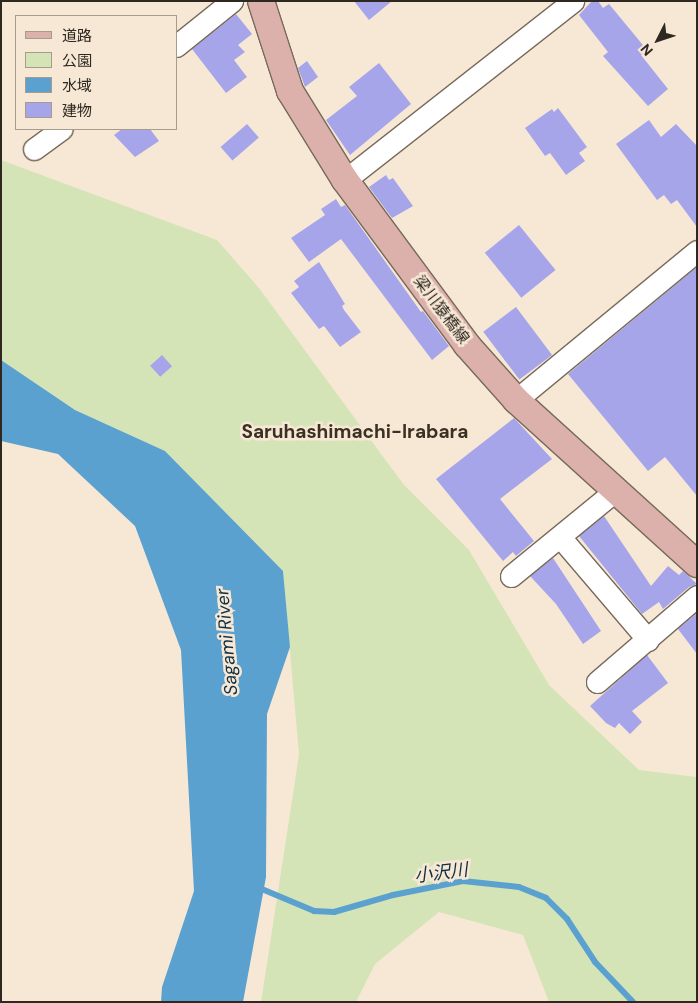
<!DOCTYPE html>
<meta charset="utf-8">
<style>
body{margin:0}
#map{position:relative;width:698px;height:1003px;overflow:hidden;background:#f7e8d6;font-family:"DM Sans","Noto Sans JP",sans-serif}
div>[style]{position:absolute}
.green>*{inset:0;background:#d5e4b7}
.water>*{inset:0;background:#5ba1cf}
.stream>*{height:6px;margin:-3px;padding:0 3px;transform-origin:3px;border-radius:3px;background:#5ba1cf}
.building>*{inset:0;background:#a6a5ea;transform-origin:0 0}
.roads{filter:drop-shadow(1px 0 #776a5a) drop-shadow(-1px 0 #776a5a) drop-shadow(0 1px #776a5a) drop-shadow(0 -1px #776a5a)}
.minor>*{height:21px;margin:-10.5px;padding:0 10.5px;transform-origin:10.5px;border-radius:10.5px;background:#fff}
.major>*{height:26px;margin:-13px;padding:0 13px;transform-origin:13px;border-radius:13px;background:#dcb0ab}
span{translate:-50% -50%;white-space:nowrap;text-align:center;line-height:1.15;-webkit-text-stroke:5px #f7e8d6;paint-order:stroke}
.street-label{font-size:16px;color:#2e2821}
.water-label{font-size:18px;color:#0e2e41;font-style:italic}
.quarter-label{font-size:19px;color:#3b3022;font-weight:700}
.frame{position:absolute;inset:0;border:2px solid #2e2821;pointer-events:none}
.legend{position:absolute;left:15px;top:15px;width:162px;height:115px;box-sizing:border-box;background:#f7e8d6;border:1px solid #a79b8e;margin:0;padding:6px 9px;list-style:none;font-size:15px;color:#2e2821}
.legend li{display:flex;align-items:center;gap:10px;height:25px}
.legend b{width:25px;border:1px solid #a79b8e}
.north{position:absolute;left:633px;top:15px;width:50px;height:50px;-webkit-text-stroke:4px #f7e8d6;paint-order:stroke;rotate:229deg;font-size:14px;font-weight:700;line-height:20px;text-align:center;color:#2e2821}
.north::after{content:'';display:block;margin:auto;width:18px;height:22px;background:#2e2821;clip-path:polygon(50% 0,100% 100%,50% 72%,0 100%)}
</style>
<div id="map">
<div class="green">
<i style="clip-path:polygon(1px 160px,217px 240px,259px 288px,404px 485px,469px 550px,549px 685px,639px 770px,697px 777px,697px 1002px,549px 1002px,523px 935px,439px 912px,375px 964px,356px 1002px,261px 1002px,299px 755px,283px 571px,165px 451px,75px 410px,1px 360px)"></i>
</div>
<div class="water">
<i style="clip-path:polygon(1px 360px,75px 410px,165px 451px,283px 571px,290px 647px,267px 714px,266px 877px,243px 1002px,161px 1002px,162px 987px,194px 891px,181px 650px,135px 526px,58px 454px,1px 441px)"></i>
</div>
<div class="stream">
<i style="left:257px;top:887px;width:62px;rotate:22.8deg"></i>
<i style="left:314px;top:911px;width:20px;rotate:3deg"></i>
<i style="left:334px;top:912px;width:61px;rotate:-16.1deg"></i>
<i style="left:393px;top:895px;width:71px;rotate:-11.3deg"></i>
<i style="left:463px;top:881px;width:56px;rotate:6.1deg"></i>
<i style="left:519px;top:887px;width:29px;rotate:22deg"></i>
<i style="left:546px;top:898px;width:30px;rotate:45deg"></i>
<i style="left:567px;top:919px;width:51px;rotate:56.9deg"></i>
<i style="left:595px;top:962px;width:55px;rotate:46.5deg"></i>
</div>
<div class="building">
<i style="clip-path:polygon(354px 1px,392px 1px,369px 20px)"></i>
<i style="clip-path:polygon(592px 1px,598px 1px,603px 8px,609px 4px,647px 50px,641px 55px,668px 89px,648px 106px,603px 56px,608px 52px,579px 15px)"></i>
<i style="clip-path:polygon(236px 14px,252px 34px,238px 45px,245px 52px,234px 60px,247px 77px,226px 93px,192px 49px)"></i>
<i style="clip-path:polygon(307px 61px,318px 77px,305px 87px,298px 68px)"></i>
<i style="clip-path:polygon(379px 63px,411px 104px,350px 155px,326px 120px,357px 96px,349px 87px)"></i>
<i style="clip-path:polygon(558px 108px,587px 147px,579px 153px,585px 161px,566px 175px,550px 153px,545px 156px,525px 128px,552px 109px,554px 112px)"></i>
<i style="clip-path:polygon(649px 120px,661px 137px,676px 124px,697px 146px,697px 227px,677px 200px,671px 204px,664px 195px,657px 200px,616px 144px)"></i>
<i style="left:247px;top:124px;width:18px;height:35px;rotate:49deg"></i>
<i style="clip-path:polygon(122px 129px,150px 129px,159px 141px,135px 157px,114px 135px)"></i>
<i style="clip-path:polygon(386px 175px,389px 180px,393px 178px,413px 206px,392px 218px,369px 187px)"></i>
<i style="clip-path:polygon(336px 199px,341px 207px,345px 205px,421px 312px,423px 311px,449px 346px,432px 360px,341px 239px,309px 262px,291px 238px,325px 215px,321px 209px)"></i>
<i style="left:519px;top:225px;width:58px;height:44px;rotate:51deg"></i>
<i style="clip-path:polygon(319px 262px,345px 304px,342px 306px,344px 310px,361px 332px,340px 347px,324px 326px,319px 329px,291px 293px,299px 287px,294px 281px)"></i>
<i style="clip-path:polygon(697px 267px,697px 496px,665px 457px,648px 471px,568px 374px)"></i>
<i style="left:516px;top:307px;width:60px;height:41px;rotate:53deg"></i>
<i style="left:162px;top:355px;width:15px;height:16px;rotate:48deg"></i>
<i style="clip-path:polygon(514px 418px,552px 459px,500px 499px,534px 541px,516px 556px,513px 552px,503px 561px,436px 479px)"></i>
<i style="clip-path:polygon(604px 516px,651px 586px,668px 566px,679px 575px,683px 571px,697px 584px,689px 587px,663px 609px,659px 602px,642px 614px,579px 536px)"></i>
<i style="clip-path:polygon(553px 558px,601px 631px,583px 644px,556px 604px,530px 576px)"></i>
<i style="clip-path:polygon(697px 613px,697px 654px,678px 629px)"></i>
<i style="clip-path:polygon(647px 655px,668px 683px,632px 711px,642px 722px,630px 734px,619px 723px,615px 728px,606px 723px,590px 706px)"></i>
</div>
<div class="roads">
<div class="minor">
<i style="left:176px;top:46px;width:72px;rotate:-38.8deg"></i>
<i style="left:34px;top:149px;width:34px;rotate:-36deg"></i>
<i style="left:345px;top:180px;width:290px;rotate:-38.1deg"></i>
<i style="left:516px;top:400px;width:234px;rotate:-39.5deg"></i>
<i style="left:561px;top:538px;width:134px;rotate:49.5deg"></i>
<i style="left:511px;top:576px;width:136px;rotate:-39.3deg"></i>
<i style="left:597px;top:682px;width:132px;rotate:-40.7deg"></i>
</div>
<div class="major">
<i style="left:261px;top:1px;width:95px;rotate:72.1deg"></i>
<i style="left:290px;top:91px;width:105px;rotate:58.3deg"></i>
<i style="left:345px;top:180px;width:205px;rotate:53.5deg"></i>
<i style="left:467px;top:345px;width:74px;rotate:48.3deg"></i>
<i style="left:516px;top:400px;width:244px;rotate:42.2deg"></i>
</div>
</div>
<div class="street-label">
<span style="left:441px;top:310px;rotate:53deg">梁川猿橋線</span>
</div>
<div class="water-label">
<span style="left:227px;top:642px;rotate:-95deg">Sagami River</span>
<span style="left:441px;top:873px;rotate:-7deg">小沢川</span>
</div>
<div class="quarter-label">
<span style="left:355px;top:432px">Saruhashimachi-Irabara</span>
</div>
<div class="frame"></div>
<ul class="legend">
<li><b style="height:6px;background:#dcb0ab"></b>道路</li>
<li><b style="height:14px;background:#d5e4b7"></b>公園</li>
<li><b style="height:14px;background:#5ba1cf"></b>水域</li>
<li><b style="height:14px;background:#a6a5ea"></b>建物</li>
</ul>
<div class="north">N</div>
</div>
